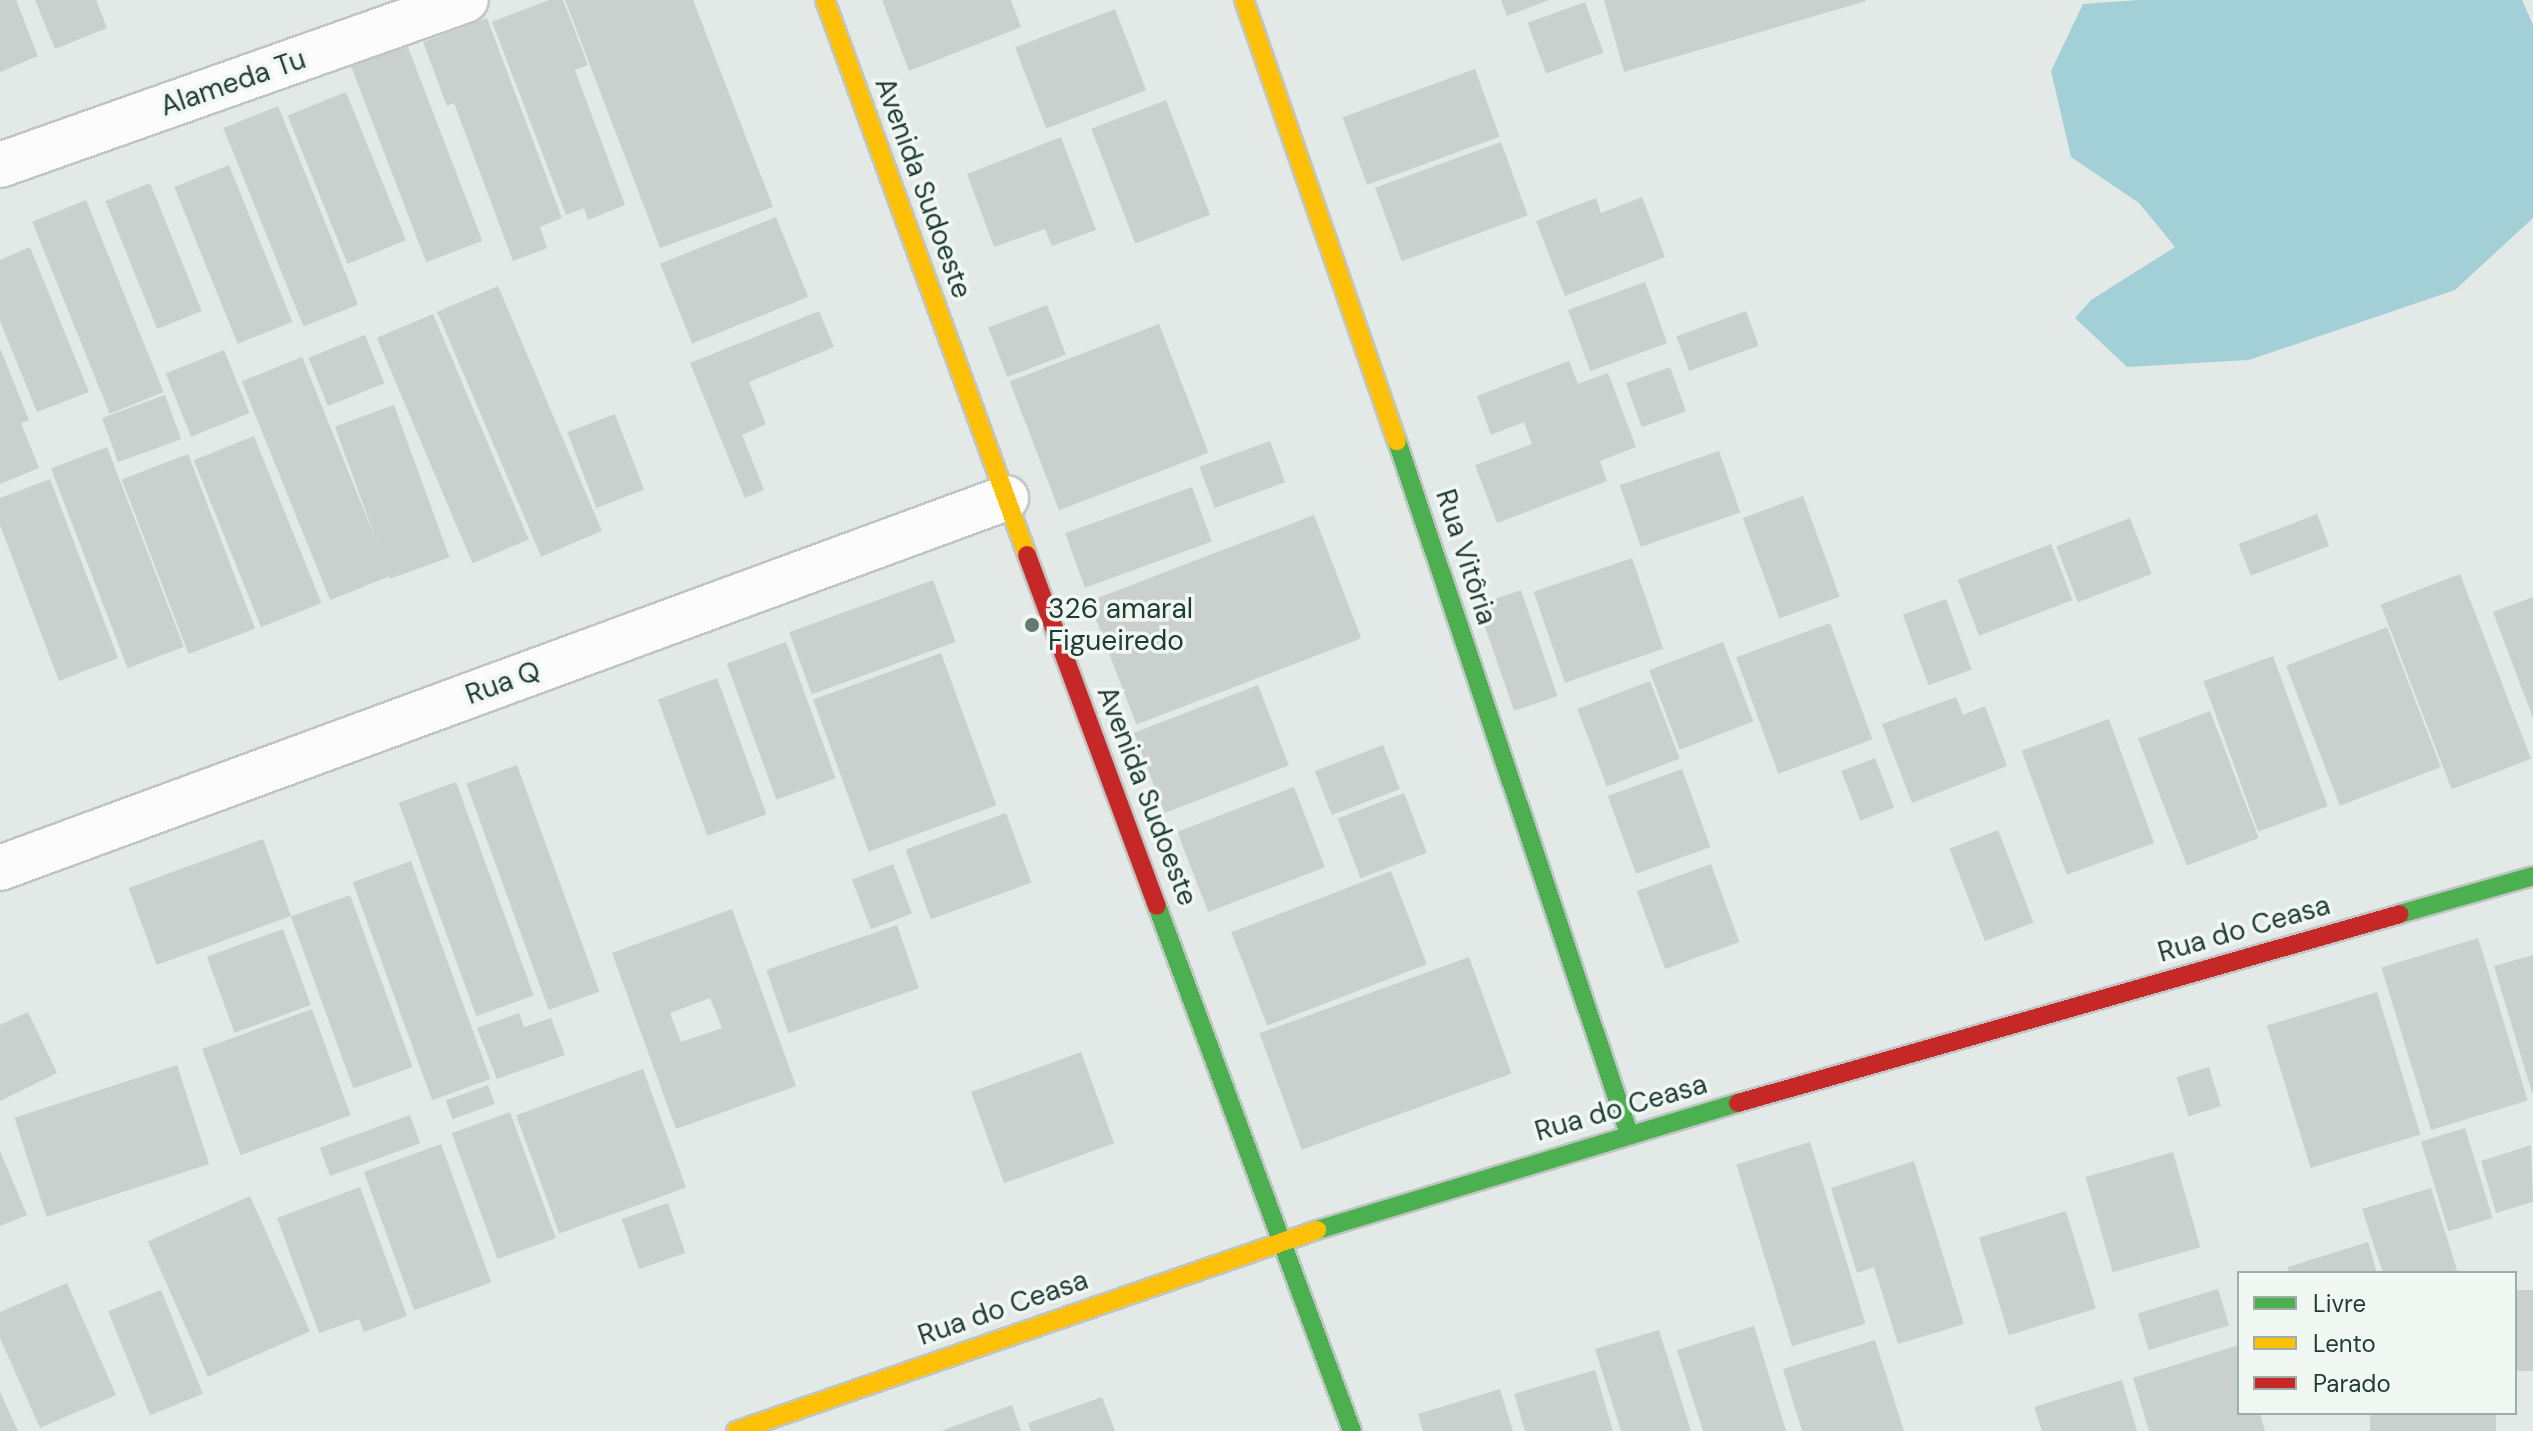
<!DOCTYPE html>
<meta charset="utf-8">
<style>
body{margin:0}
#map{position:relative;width:2533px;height:1431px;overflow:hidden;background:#e3e9e6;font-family:"DM Sans",sans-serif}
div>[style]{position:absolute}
.water>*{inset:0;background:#a3d0d7}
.building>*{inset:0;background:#cad0cd;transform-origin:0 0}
.roads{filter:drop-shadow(2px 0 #c0c6c3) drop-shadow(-2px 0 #c0c6c3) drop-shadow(0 2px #c0c6c3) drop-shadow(0 -2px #c0c6c3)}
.street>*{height:44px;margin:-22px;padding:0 22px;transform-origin:22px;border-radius:22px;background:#fbfcfb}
.fast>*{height:18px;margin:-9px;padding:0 9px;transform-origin:9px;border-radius:9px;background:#4caf50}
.slow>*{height:18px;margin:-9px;padding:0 9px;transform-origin:9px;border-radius:9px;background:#ffc107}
.jam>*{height:18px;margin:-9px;padding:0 9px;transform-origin:9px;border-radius:9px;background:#c62828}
.dots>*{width:22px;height:22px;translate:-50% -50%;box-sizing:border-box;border:4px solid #f1f8f4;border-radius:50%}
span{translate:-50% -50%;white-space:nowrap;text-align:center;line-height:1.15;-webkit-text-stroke:7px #f1f8f4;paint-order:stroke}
.street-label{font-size:28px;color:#213c35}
.poi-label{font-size:28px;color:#213c35}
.left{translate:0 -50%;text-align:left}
.legend{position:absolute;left:2237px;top:1271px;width:280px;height:144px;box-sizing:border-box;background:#f1f8f4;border:2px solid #9eada8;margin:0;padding:10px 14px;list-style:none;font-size:24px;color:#213c35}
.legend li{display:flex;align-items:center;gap:16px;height:40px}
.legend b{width:40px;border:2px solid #9eada8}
</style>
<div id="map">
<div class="water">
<i style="clip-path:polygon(2139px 0,2522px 0,2533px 25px,2533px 218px,2455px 290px,2249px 360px,2127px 367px,2075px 318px,2091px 300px,2175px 247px,2139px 203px,2071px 157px,2051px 71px,2083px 4px)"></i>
</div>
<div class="building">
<i style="clip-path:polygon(0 0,16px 0,38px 56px,0 72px)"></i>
<i style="clip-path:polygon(35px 0,96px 0,107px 28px,55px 49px)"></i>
<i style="clip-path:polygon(549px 0,563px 0,588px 65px,575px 70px,625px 205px,588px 220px,584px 208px,566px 215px,492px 22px)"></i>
<i style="clip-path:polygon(565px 0,693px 0,773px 207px,660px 248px)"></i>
<i style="clip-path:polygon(882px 0,1011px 0,1021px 27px,909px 71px)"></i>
<i style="clip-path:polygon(1501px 0,1549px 0,1507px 16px)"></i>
<i style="clip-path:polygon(1604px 0,1866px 0,1866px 1px,1624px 72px)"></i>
<i style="left:1585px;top:2px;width:54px;height:61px;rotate:70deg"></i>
<i style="left:1115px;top:9px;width:87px;height:107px;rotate:69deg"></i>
<i style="clip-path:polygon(487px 18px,562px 218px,540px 227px,547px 248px,513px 261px,454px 103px,447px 106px,423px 42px)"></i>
<i style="left:406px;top:42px;width:213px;height:60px;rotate:69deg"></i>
<i style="left:1475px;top:69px;width:72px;height:141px;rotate:70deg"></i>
<i style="left:346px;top:92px;width:160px;height:63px;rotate:68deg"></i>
<i style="left:1166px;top:100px;width:123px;height:80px;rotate:69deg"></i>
<i style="left:278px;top:106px;width:214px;height:59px;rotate:68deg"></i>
<i style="clip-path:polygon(1061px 137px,1096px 230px,1052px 246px,1045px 229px,994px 247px,967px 174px)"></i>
<i style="left:1501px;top:142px;width:78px;height:134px;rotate:70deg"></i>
<i style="left:229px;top:165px;width:169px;height:59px;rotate:68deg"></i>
<i style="left:150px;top:183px;width:138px;height:48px;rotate:68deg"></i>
<i style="clip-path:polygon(1642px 197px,1665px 257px,1565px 296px,1536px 221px,1596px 198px,1601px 213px)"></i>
<i style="left:86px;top:200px;width:207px;height:58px;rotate:68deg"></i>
<i style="left:776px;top:217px;width:86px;height:125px;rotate:68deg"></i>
<i style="clip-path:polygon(30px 247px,89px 392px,37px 412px,0 321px,0 260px)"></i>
<i style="left:1645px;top:282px;width:65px;height:82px;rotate:70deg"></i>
<i style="left:498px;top:286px;width:266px;height:66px;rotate:67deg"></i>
<i style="left:1047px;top:305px;width:53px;height:63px;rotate:69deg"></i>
<i style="clip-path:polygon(819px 311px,834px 347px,749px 382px,766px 424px,742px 435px,764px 490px,745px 498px,690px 363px)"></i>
<i style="left:1746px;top:311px;width:37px;height:74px;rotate:70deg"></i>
<i style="left:433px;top:314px;width:245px;height:61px;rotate:67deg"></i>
<i style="left:1159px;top:324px;width:138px;height:160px;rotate:69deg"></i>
<i style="left:365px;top:335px;width:52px;height:61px;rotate:68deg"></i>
<i style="clip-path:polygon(0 348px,29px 420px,21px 423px,39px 468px,0 484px)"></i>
<i style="left:224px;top:350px;width:68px;height:63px;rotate:68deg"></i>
<i style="left:302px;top:357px;width:236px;height:65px;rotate:68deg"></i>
<i style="clip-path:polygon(1569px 361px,1578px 384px,1608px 373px,1636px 447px,1600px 461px,1607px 481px,1497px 523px,1475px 465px,1532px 444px,1524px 422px,1491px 435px,1477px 396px)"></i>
<i style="left:1670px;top:367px;width:47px;height:47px;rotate:70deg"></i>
<i style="left:165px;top:395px;width:47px;height:67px;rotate:70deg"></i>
<i style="left:394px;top:405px;width:162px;height:63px;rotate:70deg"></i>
<i style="left:615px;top:414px;width:81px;height:51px;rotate:69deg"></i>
<i style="left:254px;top:436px;width:180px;height:65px;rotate:68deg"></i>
<i style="left:1270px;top:441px;width:44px;height:75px;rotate:70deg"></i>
<i style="left:107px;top:447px;width:214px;height:60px;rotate:69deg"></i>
<i style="left:1719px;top:451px;width:65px;height:105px;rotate:71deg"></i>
<i style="left:188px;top:454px;width:187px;height:71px;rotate:69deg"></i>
<i style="clip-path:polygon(50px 479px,118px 658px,59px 681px,0 525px,0 498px)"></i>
<i style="left:1192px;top:487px;width:58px;height:135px;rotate:70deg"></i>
<i style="left:1803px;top:496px;width:107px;height:64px;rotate:70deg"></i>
<i style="left:2317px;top:514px;width:34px;height:84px;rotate:69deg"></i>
<i style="left:1314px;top:515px;width:132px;height:241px;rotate:69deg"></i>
<i style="left:2130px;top:518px;width:60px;height:79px;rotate:69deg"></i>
<i style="left:2051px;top:544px;width:60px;height:100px;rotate:69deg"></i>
<i style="left:1632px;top:558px;width:96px;height:104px;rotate:71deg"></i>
<i style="left:2460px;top:574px;width:198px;height:85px;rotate:69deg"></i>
<i style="left:933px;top:580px;width:66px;height:153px;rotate:70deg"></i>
<i style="left:1521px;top:590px;width:112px;height:46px;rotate:71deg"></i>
<i style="clip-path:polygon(2533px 597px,2533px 718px,2493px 612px)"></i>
<i style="left:1946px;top:599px;width:75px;height:46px;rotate:70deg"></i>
<i style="left:1830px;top:623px;width:124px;height:100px;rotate:70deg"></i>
<i style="left:2387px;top:627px;width:150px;height:108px;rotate:69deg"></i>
<i style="left:786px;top:642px;width:145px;height:63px;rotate:70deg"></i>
<i style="left:1723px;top:642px;width:85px;height:79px;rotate:69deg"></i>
<i style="left:941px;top:653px;width:162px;height:136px;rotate:70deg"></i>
<i style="left:2273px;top:656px;width:160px;height:74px;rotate:70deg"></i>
<i style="left:717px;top:678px;width:145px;height:63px;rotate:70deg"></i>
<i style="left:1650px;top:681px;width:83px;height:78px;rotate:69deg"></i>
<i style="left:1258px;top:685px;width:86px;height:133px;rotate:69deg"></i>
<i style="clip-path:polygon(1956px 697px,1963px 715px,1985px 706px,2007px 766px,1912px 803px,1882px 724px)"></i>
<i style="left:2210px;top:711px;width:136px;height:77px;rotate:69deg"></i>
<i style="left:2109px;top:719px;width:132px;height:93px;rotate:70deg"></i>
<i style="left:1383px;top:745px;width:47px;height:73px;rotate:69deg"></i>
<i style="left:1875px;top:758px;width:53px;height:36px;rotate:69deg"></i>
<i style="left:517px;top:765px;width:241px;height:54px;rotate:70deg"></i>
<i style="left:1682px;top:769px;width:83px;height:79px;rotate:70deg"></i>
<i style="left:456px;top:782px;width:227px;height:61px;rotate:70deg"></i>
<i style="left:1294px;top:787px;width:86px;height:125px;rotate:69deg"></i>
<i style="left:1404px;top:793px;width:64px;height:71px;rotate:69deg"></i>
<i style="left:1006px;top:813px;width:74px;height:107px;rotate:70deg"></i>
<i style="left:1998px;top:830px;width:99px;height:52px;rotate:69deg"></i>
<i style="left:263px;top:839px;width:82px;height:143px;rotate:70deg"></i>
<i style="left:411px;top:861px;width:232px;height:62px;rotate:70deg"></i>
<i style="left:893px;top:864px;width:53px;height:44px;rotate:69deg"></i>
<i style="left:1711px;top:864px;width:83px;height:79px;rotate:70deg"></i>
<i style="left:1391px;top:871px;width:100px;height:171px;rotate:69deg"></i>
<i style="left:350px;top:895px;width:183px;height:63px;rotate:70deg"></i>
<i style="clip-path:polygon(evenodd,732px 909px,796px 1086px,676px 1129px,612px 953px,732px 909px,710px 998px,722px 1028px,681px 1042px,670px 1013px,710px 998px)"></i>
<i style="left:897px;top:925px;width:67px;height:138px;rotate:71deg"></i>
<i style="left:283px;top:929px;width:81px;height:81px;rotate:70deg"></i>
<i style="left:2478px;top:938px;width:170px;height:101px;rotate:73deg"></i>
<i style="clip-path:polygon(2533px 955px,2533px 1092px,2532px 1093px,2494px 966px)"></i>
<i style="left:1469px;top:957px;width:124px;height:223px;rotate:70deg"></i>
<i style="left:2377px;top:992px;width:149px;height:115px;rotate:73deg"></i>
<i style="left:312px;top:1009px;width:113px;height:117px;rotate:70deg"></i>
<i style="clip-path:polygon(28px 1012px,57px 1073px,0 1101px,0 1025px)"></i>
<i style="clip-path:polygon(519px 1013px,524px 1027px,551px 1018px,565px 1055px,497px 1079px,477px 1028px)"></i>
<i style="left:1081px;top:1052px;width:97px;height:117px;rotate:70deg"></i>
<i style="left:177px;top:1065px;width:104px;height:171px;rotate:72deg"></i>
<i style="left:2209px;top:1067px;width:41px;height:34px;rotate:73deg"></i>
<i style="left:643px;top:1069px;width:126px;height:135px;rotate:70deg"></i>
<i style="left:488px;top:1085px;width:20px;height:45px;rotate:70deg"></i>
<i style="left:510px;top:1112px;width:134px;height:62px;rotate:70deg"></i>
<i style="left:410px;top:1115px;width:30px;height:96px;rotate:70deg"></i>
<i style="left:2465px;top:1128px;width:94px;height:46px;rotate:73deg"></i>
<i style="left:1810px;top:1142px;width:190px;height:77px;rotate:73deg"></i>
<i style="left:441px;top:1144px;width:147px;height:82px;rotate:70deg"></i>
<i style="clip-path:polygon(2531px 1145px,2533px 1202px,2496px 1213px,2481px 1161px)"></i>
<i style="clip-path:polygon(0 1151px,27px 1215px,0 1226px)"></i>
<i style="left:2173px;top:1152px;width:99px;height:91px;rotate:74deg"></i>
<i style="clip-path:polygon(1914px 1161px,1964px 1324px,1898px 1344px,1874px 1267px,1857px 1273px,1831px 1188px)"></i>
<i style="clip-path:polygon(360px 1187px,407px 1316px,364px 1332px,359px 1319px,319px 1333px,277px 1218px)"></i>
<i style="clip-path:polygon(2431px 1188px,2458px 1273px,2383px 1273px,2362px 1209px)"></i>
<i style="left:250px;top:1196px;width:148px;height:112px;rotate:66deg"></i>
<i style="left:668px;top:1203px;width:53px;height:49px;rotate:71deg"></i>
<i style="left:2066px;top:1211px;width:102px;height:91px;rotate:73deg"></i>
<i style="clip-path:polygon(2368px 1242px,2377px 1273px,2289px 1273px,2288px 1267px)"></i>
<i style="clip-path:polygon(67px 1283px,116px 1395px,40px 1428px,0 1338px,0 1312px)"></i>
<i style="left:2218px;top:1289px;width:38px;height:84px;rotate:73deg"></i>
<i style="left:161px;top:1290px;width:112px;height:57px;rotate:68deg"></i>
<i style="left:2533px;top:1290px;width:81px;height:19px;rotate:90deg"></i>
<i style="clip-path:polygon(1754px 1326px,1786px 1431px,1703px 1431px,1677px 1350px)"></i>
<i style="clip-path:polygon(1659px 1330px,1691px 1431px,1621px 1431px,1595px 1349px)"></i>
<i style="clip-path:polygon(1875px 1340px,1904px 1431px,1802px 1431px,1783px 1369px)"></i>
<i style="clip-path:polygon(2239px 1345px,2239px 1413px,2260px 1413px,2265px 1431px,2149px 1431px,2133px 1378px)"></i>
<i style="clip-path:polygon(1595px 1370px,1613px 1431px,1525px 1431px,1514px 1394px)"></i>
<i style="clip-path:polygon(2122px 1380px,2137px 1431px,2042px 1431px,2034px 1407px)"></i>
<i style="clip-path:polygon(1500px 1389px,1513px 1431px,1423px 1431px,1418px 1414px)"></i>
<i style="clip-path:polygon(0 1392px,18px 1431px,0 1431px)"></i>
<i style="clip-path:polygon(1102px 1397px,1115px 1431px,1031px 1431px,1028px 1423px)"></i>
<i style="clip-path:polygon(1012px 1405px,1021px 1431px,941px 1431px)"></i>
<i style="left:2370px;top:1413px;width:126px;height:19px"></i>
</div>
<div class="roads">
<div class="street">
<i style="left:0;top:165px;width:494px;rotate:-19.5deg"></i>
<i style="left:0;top:868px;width:1072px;rotate:-20.19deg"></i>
</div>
<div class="fast">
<i style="left:1397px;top:441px;width:731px;rotate:71.49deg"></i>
<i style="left:1157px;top:906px;width:560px;rotate:69.62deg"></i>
<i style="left:2400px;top:914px;width:138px;rotate:-15.9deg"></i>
<i style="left:1317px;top:1230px;width:440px;rotate:-16.8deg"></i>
</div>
<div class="slow">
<i style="left:825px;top:0;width:591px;rotate:70deg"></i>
<i style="left:1244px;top:0;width:467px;rotate:70.9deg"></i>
<i style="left:736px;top:1431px;width:615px;rotate:-19.08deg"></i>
</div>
<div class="jam">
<i style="left:1027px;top:555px;width:374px;rotate:69.7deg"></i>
<i style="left:1738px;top:1103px;width:688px;rotate:-15.93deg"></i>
</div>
</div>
<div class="dots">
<i style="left:1032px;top:625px;background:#657973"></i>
</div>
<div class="street-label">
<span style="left:233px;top:83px;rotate:-19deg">Alameda Tu</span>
<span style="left:923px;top:188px;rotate:70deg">Avenida Sudoeste</span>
<span style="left:1466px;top:557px;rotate:72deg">Rua Vitôria</span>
<span style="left:503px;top:683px;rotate:-20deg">Rua Q</span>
<span style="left:1147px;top:796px;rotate:69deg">Avenida Sudoeste</span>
<span style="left:2244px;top:929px;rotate:-16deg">Rua do Ceasa</span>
<span style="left:1621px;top:1108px;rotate:-16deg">Rua do Ceasa</span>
<span style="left:1003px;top:1308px;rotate:-19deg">Rua do Ceasa</span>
</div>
<div class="poi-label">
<span class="left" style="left:1048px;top:625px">326 amaral<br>Figueiredo</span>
</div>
<ul class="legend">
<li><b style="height:10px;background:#4caf50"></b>Livre</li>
<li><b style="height:10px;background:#ffc107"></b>Lento</li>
<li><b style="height:10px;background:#c62828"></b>Parado</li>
</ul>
</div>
